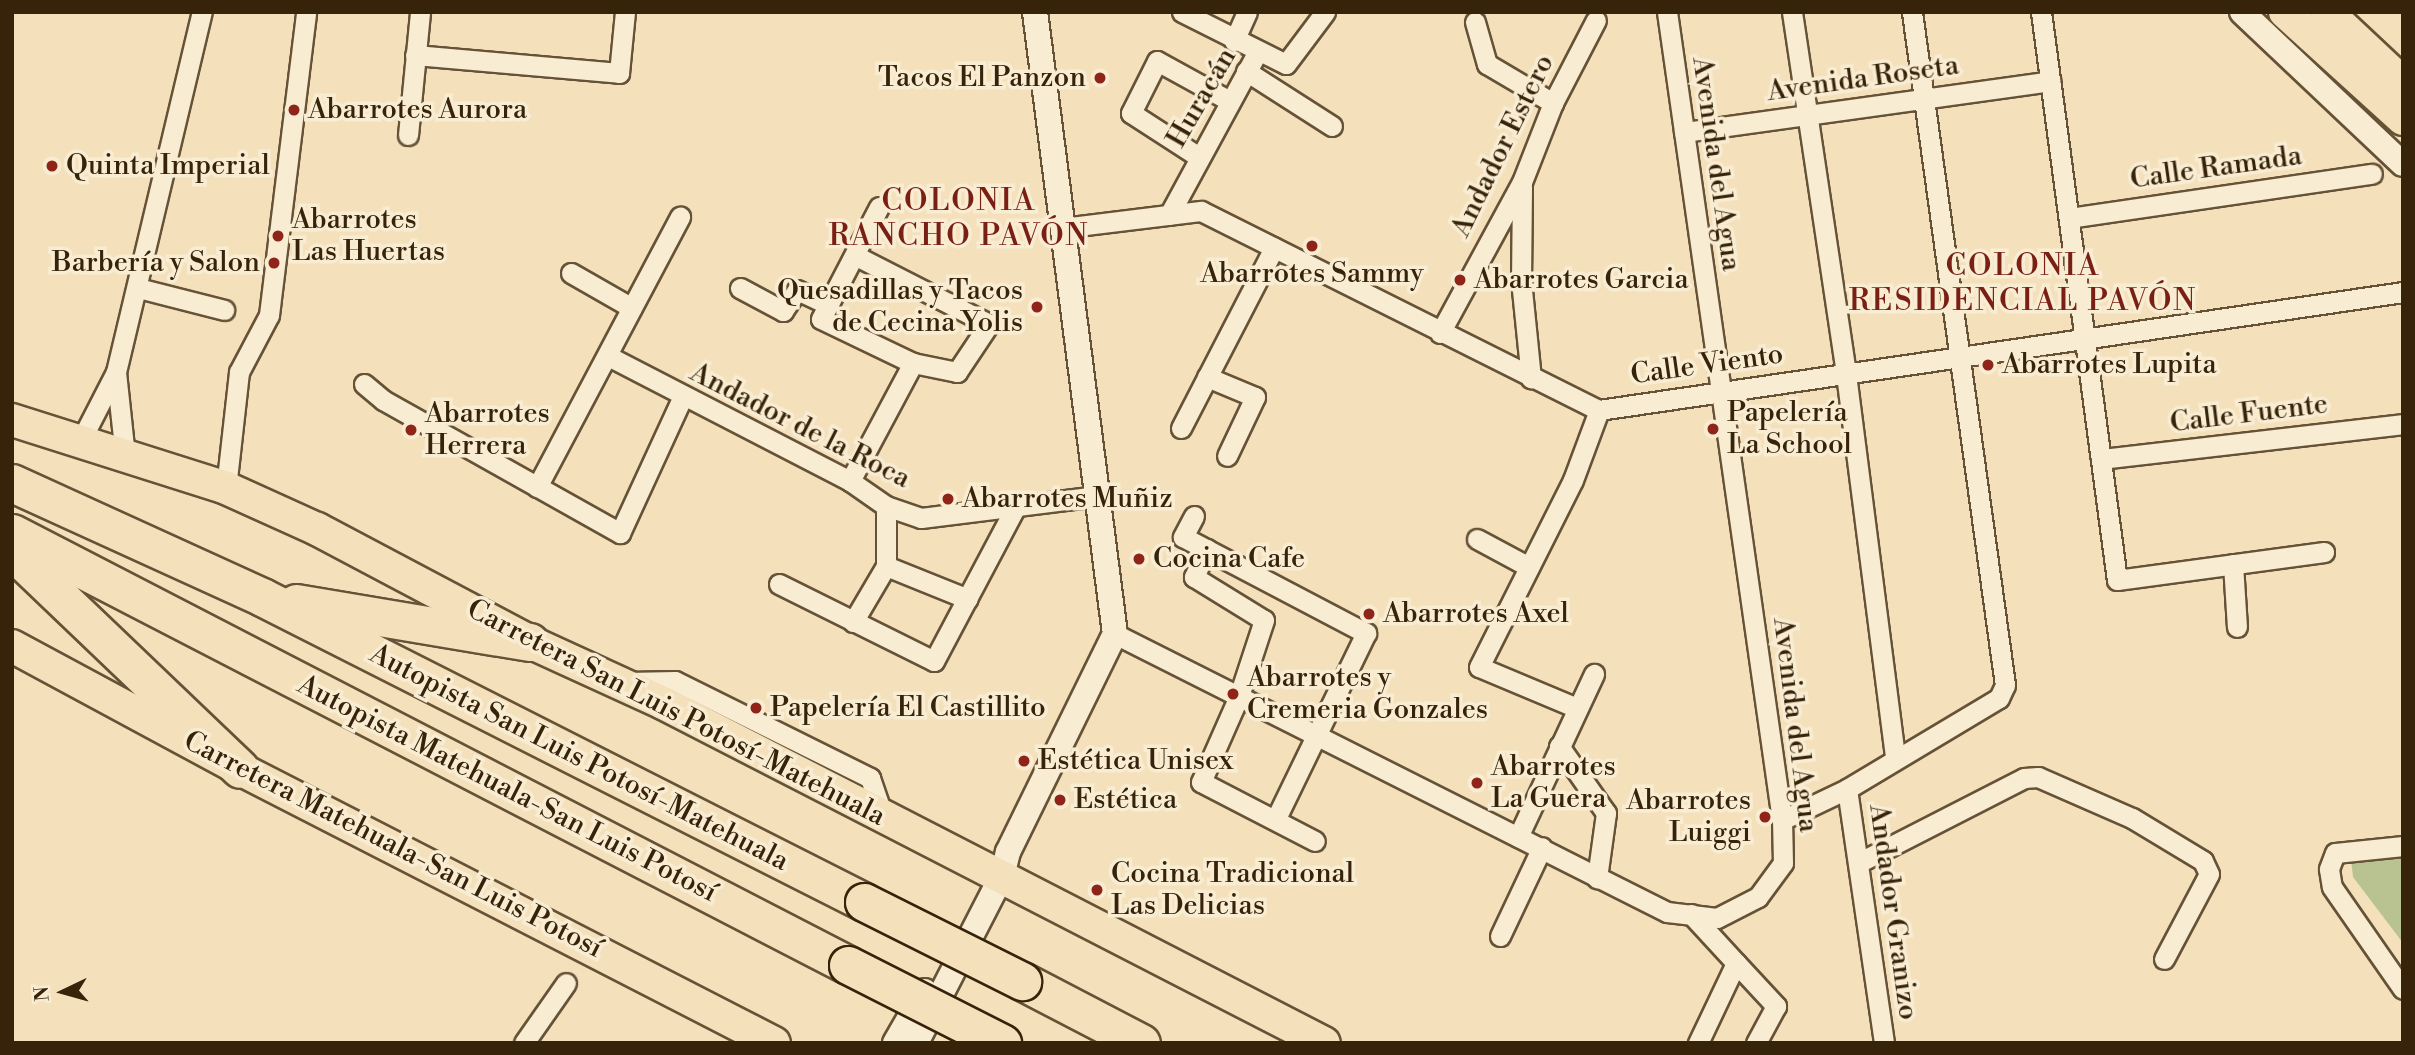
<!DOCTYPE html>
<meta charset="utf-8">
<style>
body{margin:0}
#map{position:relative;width:2415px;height:1055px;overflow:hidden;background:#f4e1bc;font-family:"Libre Bodoni",serif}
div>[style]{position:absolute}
.green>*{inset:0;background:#b9c392}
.roads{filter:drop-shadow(2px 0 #665236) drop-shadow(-2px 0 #665236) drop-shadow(0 2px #665236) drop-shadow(0 -2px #665236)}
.minor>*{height:19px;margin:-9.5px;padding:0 9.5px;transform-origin:9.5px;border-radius:9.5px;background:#f8ecd3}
.tertiary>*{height:24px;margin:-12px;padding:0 12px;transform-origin:12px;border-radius:12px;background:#f8ecd3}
.primary>*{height:32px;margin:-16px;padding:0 16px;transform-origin:16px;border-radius:16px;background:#f4e1bc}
.motorway>*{height:37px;margin:-18.5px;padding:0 18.5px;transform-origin:18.5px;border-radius:18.5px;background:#f4e1bc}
.bridges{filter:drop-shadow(2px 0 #36230a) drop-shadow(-2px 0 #36230a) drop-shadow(0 2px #36230a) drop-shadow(0 -2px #36230a)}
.motorway-bridge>*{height:37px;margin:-18.5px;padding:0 18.5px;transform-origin:18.5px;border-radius:18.5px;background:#f4e1bc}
.dots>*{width:19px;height:19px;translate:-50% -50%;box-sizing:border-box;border:4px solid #f8ecd3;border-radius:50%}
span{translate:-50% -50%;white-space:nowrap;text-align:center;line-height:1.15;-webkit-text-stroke:7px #f8ecd3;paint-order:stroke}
.poi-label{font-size:28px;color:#36230a}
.right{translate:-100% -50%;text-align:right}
.left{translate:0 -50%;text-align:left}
.street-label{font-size:28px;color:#36230a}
.neighbourhood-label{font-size:30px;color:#7a1f14;letter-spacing:2px}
.frame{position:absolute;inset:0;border:14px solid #36230a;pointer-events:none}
.north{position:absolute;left:28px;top:957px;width:70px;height:70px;-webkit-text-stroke:5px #f8ecd3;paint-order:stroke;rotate:265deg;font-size:19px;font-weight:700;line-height:28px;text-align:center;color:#36230a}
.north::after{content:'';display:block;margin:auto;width:24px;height:32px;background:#36230a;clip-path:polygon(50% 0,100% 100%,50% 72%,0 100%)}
</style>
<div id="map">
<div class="green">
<i style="clip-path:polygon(2403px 854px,2403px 943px,2353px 877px,2351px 859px)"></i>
</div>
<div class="roads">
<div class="minor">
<i style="left:1182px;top:12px;width:116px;rotate:26.6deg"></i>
<i style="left:1286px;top:64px;width:65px;rotate:-53.1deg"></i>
<i style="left:1792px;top:12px;width:366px;rotate:81.5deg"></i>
<i style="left:1846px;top:374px;width:387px;rotate:82.7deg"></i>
<i style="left:2041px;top:12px;width:573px;rotate:82.38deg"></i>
<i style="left:2117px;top:580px;width:209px;rotate:-7.7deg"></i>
<i style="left:1475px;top:22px;width:44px;rotate:74.1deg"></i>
<i style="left:1487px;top:64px;width:77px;rotate:30.6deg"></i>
<i style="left:1234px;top:41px;width:32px;rotate:-66deg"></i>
<i style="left:415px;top:55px;width:205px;rotate:5deg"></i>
<i style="left:619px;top:73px;width:61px;rotate:-84.4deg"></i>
<i style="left:1246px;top:71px;width:102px;rotate:32.6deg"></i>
<i style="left:1684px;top:132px;width:370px;rotate:-7.9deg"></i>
<i style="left:408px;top:135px;width:124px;rotate:-84.4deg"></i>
<i style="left:1199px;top:157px;width:81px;rotate:-147.1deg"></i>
<i style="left:1131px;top:113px;width:58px;rotate:-63.4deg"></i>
<i style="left:1157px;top:61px;width:81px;rotate:28.8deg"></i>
<i style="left:1522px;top:187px;width:93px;rotate:90.6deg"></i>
<i style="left:1521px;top:280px;width:99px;rotate:84.2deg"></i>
<i style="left:879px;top:207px;width:126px;rotate:117.4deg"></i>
<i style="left:821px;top:319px;width:102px;rotate:25.6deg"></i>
<i style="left:1169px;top:215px;width:184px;rotate:-61.5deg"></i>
<i style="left:2069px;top:218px;width:306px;rotate:-8.3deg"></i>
<i style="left:1062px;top:228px;width:140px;rotate:-7deg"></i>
<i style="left:1201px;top:211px;width:445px;rotate:26.6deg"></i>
<i style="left:1599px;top:410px;width:813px;rotate:-8.35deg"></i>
<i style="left:571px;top:273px;width:70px;rotate:29.8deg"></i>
<i style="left:138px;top:288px;width:89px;rotate:14.3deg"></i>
<i style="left:740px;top:288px;width:49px;rotate:28.1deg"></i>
<i style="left:783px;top:311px;width:25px;rotate:-56deg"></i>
<i style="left:797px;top:290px;width:35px;rotate:25deg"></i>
<i style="left:1440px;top:333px;width:172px;rotate:-61.5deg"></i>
<i style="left:1522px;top:182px;width:85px;rotate:-68.6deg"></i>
<i style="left:1553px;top:103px;width:93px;rotate:-62.6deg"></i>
<i style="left:608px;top:356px;width:272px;rotate:27.3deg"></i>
<i style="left:850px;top:481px;width:44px;rotate:34.8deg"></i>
<i style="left:886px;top:506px;width:37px;rotate:19deg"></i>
<i style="left:921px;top:518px;width:178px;rotate:-7.1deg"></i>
<i style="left:116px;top:372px;width:84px;rotate:83.9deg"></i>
<i style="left:1207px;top:377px;width:52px;rotate:22.6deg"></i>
<i style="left:1255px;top:397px;width:65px;rotate:115.4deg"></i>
<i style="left:364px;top:384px;width:25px;rotate:40deg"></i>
<i style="left:383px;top:400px;width:272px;rotate:29.3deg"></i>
<i style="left:620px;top:533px;width:149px;rotate:-65.3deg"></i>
<i style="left:1181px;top:428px;width:203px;rotate:-62.7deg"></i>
<i style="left:80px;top:442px;width:79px;rotate:-62.8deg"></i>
<i style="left:116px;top:372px;width:370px;rotate:-76.6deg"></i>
<i style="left:2101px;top:459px;width:304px;rotate:-6.6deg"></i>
<i style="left:850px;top:481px;width:134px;rotate:-61.9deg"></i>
<i style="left:913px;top:363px;width:45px;rotate:11.6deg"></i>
<i style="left:957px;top:372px;width:58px;rotate:-56.3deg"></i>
<i style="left:989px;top:324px;width:149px;rotate:-152.9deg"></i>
<i style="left:537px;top:487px;width:306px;rotate:-62.1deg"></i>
<i style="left:226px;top:488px;width:117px;rotate:-83.6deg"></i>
<i style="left:239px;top:372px;width:64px;rotate:-62.2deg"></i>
<i style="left:269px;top:315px;width:305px;rotate:-83deg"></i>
<i style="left:1194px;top:516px;width:24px;rotate:118deg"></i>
<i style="left:1183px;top:537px;width:207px;rotate:27.7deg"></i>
<i style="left:1366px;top:633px;width:206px;rotate:115.9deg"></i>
<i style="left:1477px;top:539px;width:59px;rotate:28.3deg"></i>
<i style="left:1207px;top:549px;width:31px;rotate:115deg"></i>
<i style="left:1194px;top:577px;width:82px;rotate:31.6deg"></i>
<i style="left:1264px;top:620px;width:80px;rotate:108.2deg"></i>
<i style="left:1239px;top:696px;width:94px;rotate:113.8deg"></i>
<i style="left:1201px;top:782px;width:128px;rotate:27.4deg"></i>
<i style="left:2233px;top:564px;width:63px;rotate:86.4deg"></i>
<i style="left:886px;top:566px;width:88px;rotate:21.9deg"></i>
<i style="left:779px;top:584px;width:173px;rotate:26.4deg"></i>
<i style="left:934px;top:661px;width:173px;rotate:-62.1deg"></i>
<i style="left:853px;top:622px;width:65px;rotate:-59.5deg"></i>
<i style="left:886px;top:566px;width:60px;rotate:-90deg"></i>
<i style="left:1115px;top:634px;width:618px;rotate:26.73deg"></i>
<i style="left:1667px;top:912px;width:50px;rotate:6.8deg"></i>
<i style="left:1717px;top:918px;width:46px;rotate:-27.1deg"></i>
<i style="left:1758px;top:897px;width:42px;rotate:-53.7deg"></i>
<i style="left:1783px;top:863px;width:43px;rotate:-91.3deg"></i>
<i style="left:1782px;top:820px;width:816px;rotate:-98.1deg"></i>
<i style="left:627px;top:682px;width:48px;rotate:-1.2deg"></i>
<i style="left:675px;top:681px;width:218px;rotate:26.4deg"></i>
<i style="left:870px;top:778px;width:40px;rotate:71.1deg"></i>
<i style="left:1577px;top:708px;width:106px;rotate:-157.3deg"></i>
<i style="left:1479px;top:667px;width:209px;rotate:-63.3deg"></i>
<i style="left:1573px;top:480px;width:75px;rotate:-69.6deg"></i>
<i style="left:1559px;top:746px;width:82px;rotate:55deg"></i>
<i style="left:1606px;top:813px;width:66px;rotate:97.9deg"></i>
<i style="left:1847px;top:789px;width:257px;rotate:81.7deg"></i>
<i style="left:1782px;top:820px;width:72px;rotate:-25.5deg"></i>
<i style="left:1847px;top:789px;width:177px;rotate:-30.9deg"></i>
<i style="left:1999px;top:698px;width:14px;rotate:-65deg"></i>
<i style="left:2005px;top:685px;width:679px;rotate:-97.87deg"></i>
<i style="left:1518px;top:837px;width:180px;rotate:-65deg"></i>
<i style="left:2403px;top:846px;width:68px;rotate:174.1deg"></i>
<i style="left:2335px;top:853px;width:17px;rotate:111deg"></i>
<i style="left:2329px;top:869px;width:18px;rotate:81deg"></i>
<i style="left:2332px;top:887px;width:124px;rotate:55.2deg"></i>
<i style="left:1858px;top:863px;width:186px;rotate:-27.1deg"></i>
<i style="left:2024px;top:778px;width:14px;rotate:-4deg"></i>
<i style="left:2038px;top:777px;width:103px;rotate:23.6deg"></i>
<i style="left:2132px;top:818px;width:83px;rotate:31.2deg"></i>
<i style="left:2203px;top:861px;width:14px;rotate:65deg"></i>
<i style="left:2209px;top:874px;width:96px;rotate:117.9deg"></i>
<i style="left:1691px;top:914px;width:67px;rotate:47.4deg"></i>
<i style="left:1736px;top:963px;width:89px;rotate:115.4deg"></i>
<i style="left:1500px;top:936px;width:98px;rotate:-64.7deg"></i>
<i style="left:1736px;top:963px;width:59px;rotate:47.1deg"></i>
<i style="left:1776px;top:1006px;width:42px;rotate:118.4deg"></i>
<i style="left:524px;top:1043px;width:73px;rotate:-55deg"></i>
</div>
<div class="tertiary">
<i style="left:2242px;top:12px;width:221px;rotate:43.4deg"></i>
<i style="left:895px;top:1043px;width:60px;rotate:-60deg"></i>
<i style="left:916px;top:1043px;width:188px;rotate:-62.8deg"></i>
<i style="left:1002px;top:876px;width:25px;rotate:-76deg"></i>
<i style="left:1008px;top:852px;width:243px;rotate:-63.9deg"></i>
<i style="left:1115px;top:634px;width:627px;rotate:-97.33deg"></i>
</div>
<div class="primary">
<i style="left:2285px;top:12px;width:159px;rotate:42.2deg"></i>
<i style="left:2327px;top:12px;width:104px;rotate:43.1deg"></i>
<i style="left:12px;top:420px;width:225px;rotate:17.6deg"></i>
<i style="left:226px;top:488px;width:100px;rotate:24.3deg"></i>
<i style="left:317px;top:529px;width:241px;rotate:27.9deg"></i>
<i style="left:530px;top:642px;width:146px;rotate:24.6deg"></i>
<i style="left:663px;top:703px;width:743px;rotate:27.22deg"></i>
<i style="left:12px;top:646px;width:259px;rotate:28.3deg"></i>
<i style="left:240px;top:769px;width:600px;rotate:27.16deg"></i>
</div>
<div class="motorway">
<i style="left:12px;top:483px;width:275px;rotate:24.5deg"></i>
<i style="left:262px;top:597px;width:675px;rotate:26.87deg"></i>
<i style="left:12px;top:533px;width:941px;rotate:27.33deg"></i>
<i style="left:12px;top:551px;width:315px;rotate:43.7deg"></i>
<i style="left:296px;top:603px;width:237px;rotate:9.5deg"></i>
<i style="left:1022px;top:981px;width:134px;rotate:27.5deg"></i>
</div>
</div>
<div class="bridges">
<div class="motorway-bridge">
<i style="left:864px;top:902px;width:177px;rotate:26.6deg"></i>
<i style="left:848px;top:965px;width:173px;rotate:26.9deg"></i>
</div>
</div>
<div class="dots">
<i style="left:1100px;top:78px;background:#8f2418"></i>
<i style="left:294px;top:110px;background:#8f2418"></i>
<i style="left:52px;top:166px;background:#8f2418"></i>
<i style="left:278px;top:236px;background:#8f2418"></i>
<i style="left:1312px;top:246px;background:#8f2418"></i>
<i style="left:274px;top:263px;background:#8f2418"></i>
<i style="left:1460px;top:280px;background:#8f2418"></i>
<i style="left:1037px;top:307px;background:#8f2418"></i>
<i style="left:1988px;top:365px;background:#8f2418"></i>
<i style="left:1713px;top:429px;background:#8f2418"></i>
<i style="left:411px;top:430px;background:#8f2418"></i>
<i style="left:948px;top:499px;background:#8f2418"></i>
<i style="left:1139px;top:559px;background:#8f2418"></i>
<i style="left:1369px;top:614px;background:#8f2418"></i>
<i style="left:1233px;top:694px;background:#8f2418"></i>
<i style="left:756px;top:708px;background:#8f2418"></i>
<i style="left:1024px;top:761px;background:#8f2418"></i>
<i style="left:1477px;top:783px;background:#8f2418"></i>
<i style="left:1060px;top:800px;background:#8f2418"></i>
<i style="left:1765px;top:817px;background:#8f2418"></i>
<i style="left:1097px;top:890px;background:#8f2418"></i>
</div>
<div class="poi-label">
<span class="right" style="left:1086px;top:78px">Tacos El Panzon</span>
<span class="left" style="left:308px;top:110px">Abarrotes Aurora</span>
<span class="left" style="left:66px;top:166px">Quinta Imperial</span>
<span class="left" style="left:292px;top:236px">Abarrotes<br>Las Huertas</span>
<span class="right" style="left:260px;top:263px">Barbería y Salon</span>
<span style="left:1312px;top:274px">Abarrotes Sammy</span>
<span class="left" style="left:1474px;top:280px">Abarrotes Garcia</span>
<span class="right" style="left:1023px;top:307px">Quesadillas y Tacos<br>de Cecina Yolis</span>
<span class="left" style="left:2002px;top:365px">Abarrotes Lupita</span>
<span class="left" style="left:1727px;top:429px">Papelería<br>La School</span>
<span class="left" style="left:425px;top:430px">Abarrotes<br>Herrera</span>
<span class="left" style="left:962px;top:499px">Abarrotes Muñiz</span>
<span class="left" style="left:1153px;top:559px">Cocina Cafe</span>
<span class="left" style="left:1383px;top:614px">Abarrotes Axel</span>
<span class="left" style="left:1247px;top:694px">Abarrotes y<br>Cremeria Gonzales</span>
<span class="left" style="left:770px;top:708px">Papelería El Castillito</span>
<span class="left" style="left:1038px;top:761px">Estética Unisex</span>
<span class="left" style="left:1491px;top:783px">Abarrotes<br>La Guera</span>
<span class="left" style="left:1074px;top:800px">Estética</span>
<span class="right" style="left:1751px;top:817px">Abarrotes<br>Luiggi</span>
<span class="left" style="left:1111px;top:890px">Cocina Tradicional<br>Las Delicias</span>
</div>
<div class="street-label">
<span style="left:1863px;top:79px;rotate:-8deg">Avenida Roseta</span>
<span style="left:1202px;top:98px;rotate:-60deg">Huracán</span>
<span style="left:1503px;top:146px;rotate:-64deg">Andador Estero</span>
<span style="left:1716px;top:164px;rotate:82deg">Avenida del Agua</span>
<span style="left:2216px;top:168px;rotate:-8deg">Calle Ramada</span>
<span style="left:1707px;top:365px;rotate:-8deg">Calle Viento</span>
<span style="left:2249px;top:414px;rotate:-7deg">Calle Fuente</span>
<span style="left:800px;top:426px;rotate:27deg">Andador de la Roca</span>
<span style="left:676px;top:713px;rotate:27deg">Carretera San Luis Potosí-Matehuala</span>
<span style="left:1795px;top:725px;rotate:83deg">Avenida del Agua</span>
<span style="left:579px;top:758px;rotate:27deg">Autopista San Luis Potosí-Matehuala</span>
<span style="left:507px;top:789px;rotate:27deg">Autopista Matehuala-San Luis Potosí</span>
<span style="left:393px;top:845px;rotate:27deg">Carretera Matehuala-San Luis Potosí</span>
<span style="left:1893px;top:912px;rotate:82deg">Andador Granizo</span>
</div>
<div class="neighbourhood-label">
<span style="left:959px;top:218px">COLONIA<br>RANCHO PAVÓN</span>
<span style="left:2023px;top:283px">COLONIA<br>RESIDENCIAL PAVÓN</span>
</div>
<div class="frame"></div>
<div class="north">N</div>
</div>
